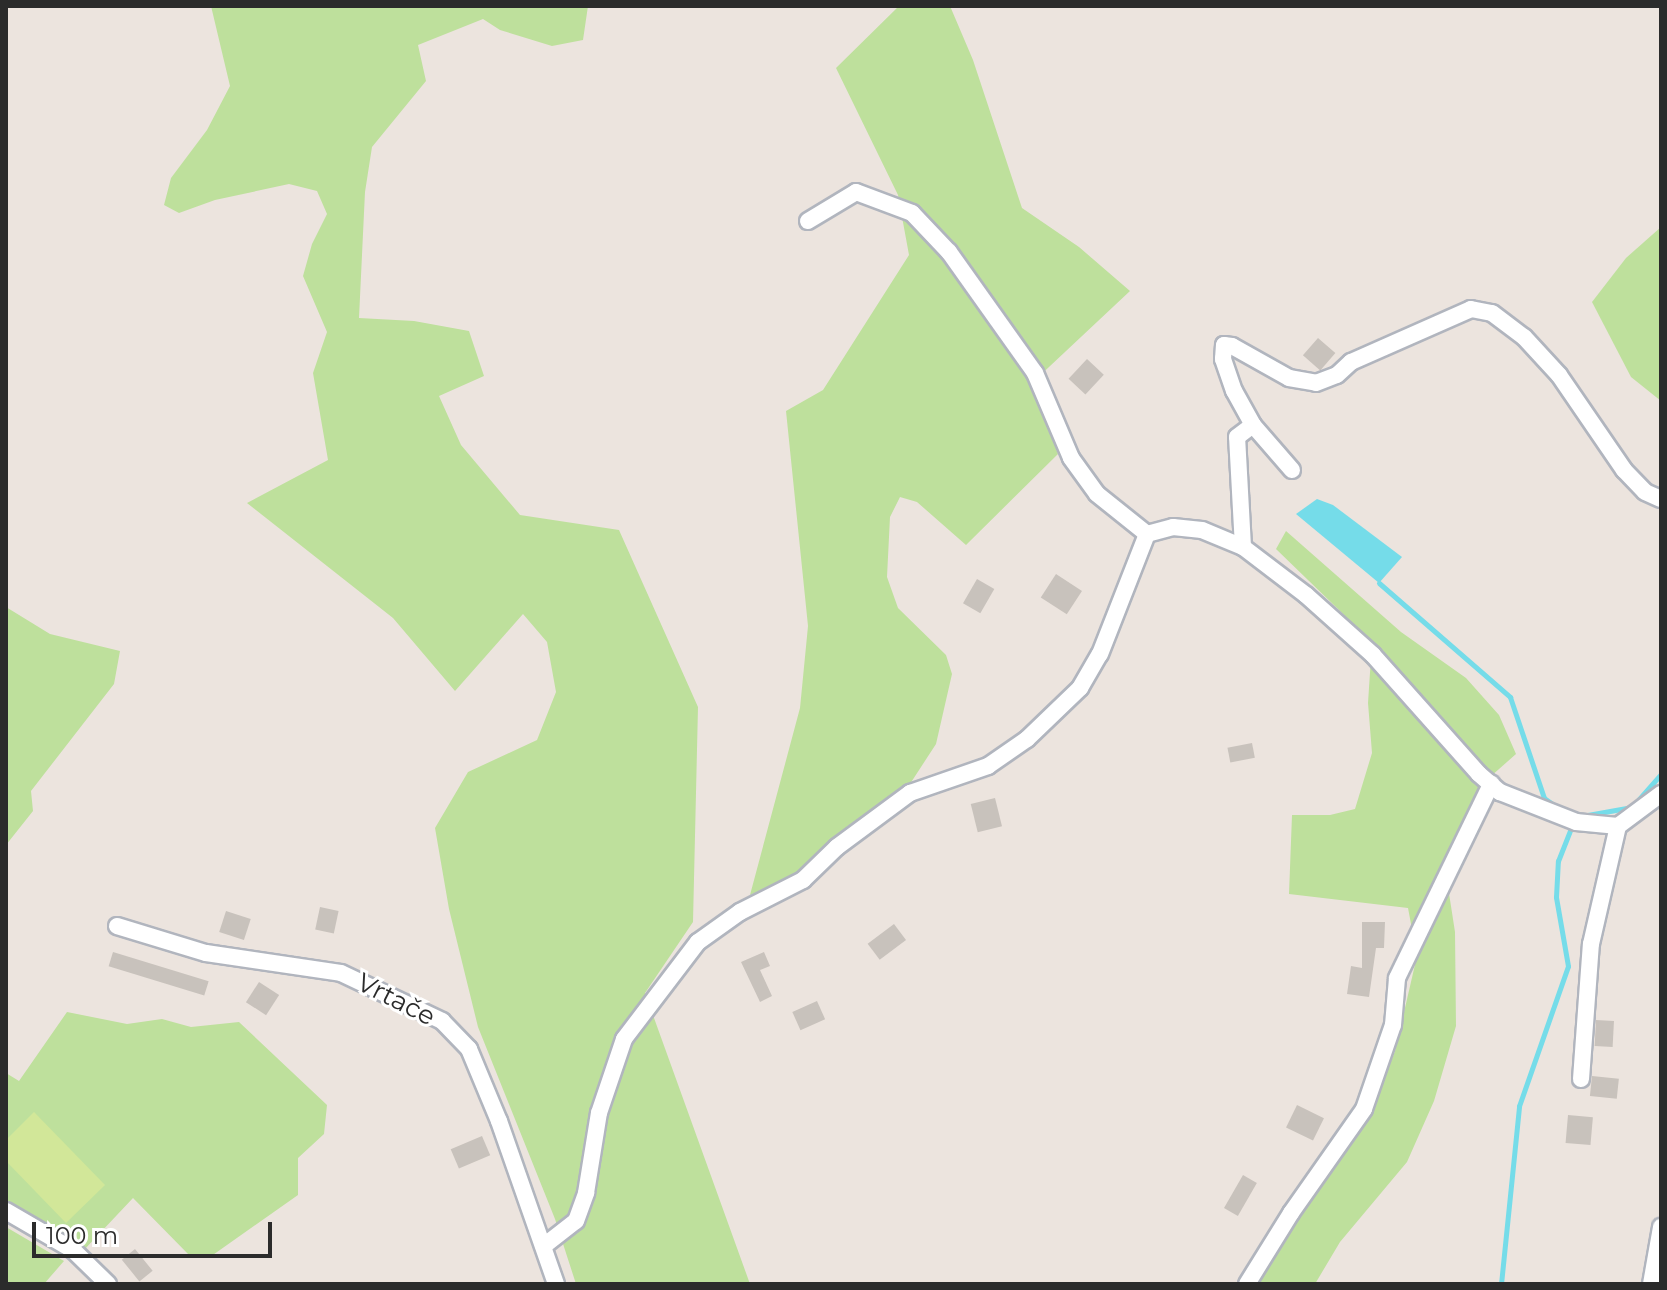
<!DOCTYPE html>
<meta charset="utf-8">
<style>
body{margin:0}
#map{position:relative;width:1667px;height:1290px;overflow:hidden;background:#ece4de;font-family:Montserrat,sans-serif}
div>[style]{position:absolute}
.green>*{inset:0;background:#bee09c}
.pitch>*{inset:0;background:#d2e799}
.water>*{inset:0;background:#75dce9}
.stream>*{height:5px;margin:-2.5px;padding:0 2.5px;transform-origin:2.5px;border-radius:2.5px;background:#75dce9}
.building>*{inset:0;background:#c8c2bc;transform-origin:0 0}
.roads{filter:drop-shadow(2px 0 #b1b5be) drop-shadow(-2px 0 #b1b5be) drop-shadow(0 2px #b1b5be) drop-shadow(0 -2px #b1b5be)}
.minor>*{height:16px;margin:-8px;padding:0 8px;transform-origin:8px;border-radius:8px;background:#fff}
span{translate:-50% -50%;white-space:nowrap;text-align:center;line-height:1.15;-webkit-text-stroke:6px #fff;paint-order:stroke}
.street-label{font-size:26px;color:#2b2b2b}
.frame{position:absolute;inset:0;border:8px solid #2b2b2b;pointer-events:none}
.scale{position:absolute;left:32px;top:1222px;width:240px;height:36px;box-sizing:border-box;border:4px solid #2b2b2b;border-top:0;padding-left:10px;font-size:24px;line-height:28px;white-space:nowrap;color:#2b2b2b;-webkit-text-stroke:6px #fff;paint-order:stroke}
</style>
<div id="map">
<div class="green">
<i style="clip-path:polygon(211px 6px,588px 6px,583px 40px,552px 46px,500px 30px,483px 19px,418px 45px,426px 81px,372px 147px,365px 192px,359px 318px,414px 321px,469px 331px,484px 376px,439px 396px,461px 445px,520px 515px,619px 530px,698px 707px,693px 922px,645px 993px,750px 1284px,576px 1284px,555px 1219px,478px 1027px,449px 909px,435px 828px,468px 772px,537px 740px,556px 692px,547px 642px,523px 614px,455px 691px,393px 618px,247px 503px,328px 460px,313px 373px,327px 332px,303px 276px,312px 244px,327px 214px,317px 191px,289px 184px,215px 200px,179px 213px,164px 205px,171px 178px,207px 130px,230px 86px)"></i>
<i style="clip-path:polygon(899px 6px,950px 6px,973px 60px,1022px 208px,1079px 247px,1130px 291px,1033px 382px,1058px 454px,966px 545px,917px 502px,900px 497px,890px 517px,887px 577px,898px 608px,946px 655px,952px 674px,936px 744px,908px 787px,802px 871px,750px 895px,800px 708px,808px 626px,786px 411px,823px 390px,909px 255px,898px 195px,836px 68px)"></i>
<i style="clip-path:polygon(1661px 227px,1661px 401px,1631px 377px,1592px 302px,1626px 258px)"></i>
<i style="clip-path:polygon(1286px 531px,1401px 632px,1466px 678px,1499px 715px,1516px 754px,1490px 777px,1444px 861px,1455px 932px,1456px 1026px,1434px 1101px,1407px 1162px,1340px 1242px,1315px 1284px,1255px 1284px,1297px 1214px,1375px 1102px,1395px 1051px,1417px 956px,1408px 908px,1289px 894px,1292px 815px,1330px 815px,1355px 809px,1372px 753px,1368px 703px,1372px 642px,1276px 549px)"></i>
<i style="clip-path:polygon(6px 607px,50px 634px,120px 651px,114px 684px,31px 791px,33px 811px,6px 845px)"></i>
<i style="clip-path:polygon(67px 1012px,127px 1024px,162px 1019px,191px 1027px,239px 1022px,327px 1105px,324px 1134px,298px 1158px,298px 1195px,210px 1257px,189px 1255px,133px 1198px,84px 1250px,6px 1203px,6px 1073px,19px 1081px)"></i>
<i style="clip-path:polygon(6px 1227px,64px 1261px,44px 1284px,6px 1284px)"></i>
</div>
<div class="pitch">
<i style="clip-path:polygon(34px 1112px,105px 1185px,66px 1223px,6px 1161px,6px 1140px)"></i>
</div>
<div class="water">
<i style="clip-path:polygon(1317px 499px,1333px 505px,1402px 557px,1379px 583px,1296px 514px)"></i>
</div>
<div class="stream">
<i style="left:1379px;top:583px;width:174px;rotate:41deg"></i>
<i style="left:1510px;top:697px;width:107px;rotate:71.4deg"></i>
<i style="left:1544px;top:798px;width:16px;rotate:35deg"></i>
<i style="left:1582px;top:816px;width:51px;rotate:-10.2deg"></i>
<i style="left:1632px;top:807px;width:44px;rotate:-48.7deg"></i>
<i style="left:1501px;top:1284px;width:179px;rotate:-84.2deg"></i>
<i style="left:1519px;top:1106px;width:148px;rotate:-70.7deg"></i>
<i style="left:1568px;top:966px;width:70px;rotate:-99.9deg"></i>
<i style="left:1556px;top:897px;width:36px;rotate:-87deg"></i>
<i style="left:1558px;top:861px;width:41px;rotate:-68.5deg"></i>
</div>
<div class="building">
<i style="left:1318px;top:338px;width:23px;height:23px;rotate:41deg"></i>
<i style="left:1087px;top:359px;width:23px;height:27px;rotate:43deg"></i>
<i style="left:1056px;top:574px;width:31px;height:28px;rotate:33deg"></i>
<i style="left:977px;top:579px;width:20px;height:28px;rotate:30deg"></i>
<i style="left:1252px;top:743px;width:15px;height:25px;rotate:79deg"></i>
<i style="left:995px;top:798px;width:29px;height:25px;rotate:76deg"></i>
<i style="left:320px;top:907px;width:19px;height:23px;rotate:12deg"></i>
<i style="left:226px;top:911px;width:26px;height:22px;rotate:18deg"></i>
<i style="clip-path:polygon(1362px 922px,1385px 922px,1384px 948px,1376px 948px,1369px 997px,1347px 994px,1351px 966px,1362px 968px)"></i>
<i style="left:894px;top:924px;width:20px;height:33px;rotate:53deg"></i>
<i style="left:113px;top:952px;width:100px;height:15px;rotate:17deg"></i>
<i style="clip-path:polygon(764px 952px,770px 966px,760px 970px,772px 996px,760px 1002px,741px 962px)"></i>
<i style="left:259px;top:982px;width:24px;height:24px;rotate:33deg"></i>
<i style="left:817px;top:1001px;width:20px;height:27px;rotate:66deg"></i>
<i style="left:1596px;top:1020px;width:18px;height:26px;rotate:3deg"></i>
<i style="left:1592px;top:1076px;width:27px;height:20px;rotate:6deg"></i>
<i style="left:1297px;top:1105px;width:30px;height:25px;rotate:26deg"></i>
<i style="left:1568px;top:1115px;width:25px;height:28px;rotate:5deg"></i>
<i style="left:482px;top:1136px;width:21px;height:34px;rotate:67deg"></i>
<i style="left:1243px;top:1175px;width:16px;height:38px;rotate:30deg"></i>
<i style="left:135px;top:1249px;width:28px;height:17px;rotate:51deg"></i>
</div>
<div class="roads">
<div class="minor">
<i style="left:808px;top:221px;width:56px;rotate:-31.1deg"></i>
<i style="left:856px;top:192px;width:60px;rotate:20.6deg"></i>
<i style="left:912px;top:213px;width:54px;rotate:46.5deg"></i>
<i style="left:949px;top:252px;width:148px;rotate:54.6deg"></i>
<i style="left:1035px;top:373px;width:92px;rotate:67deg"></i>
<i style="left:1071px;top:458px;width:44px;rotate:54.2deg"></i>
<i style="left:1097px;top:494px;width:64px;rotate:38.7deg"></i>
<i style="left:1292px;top:470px;width:60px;rotate:-130.9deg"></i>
<i style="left:1253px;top:425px;width:39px;rotate:-119deg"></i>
<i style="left:1234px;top:391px;width:34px;rotate:-109deg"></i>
<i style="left:1223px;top:359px;width:14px;rotate:-86deg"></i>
<i style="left:1224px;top:345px;width:8px;rotate:7deg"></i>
<i style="left:1232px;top:346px;width:65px;rotate:29.3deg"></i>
<i style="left:1289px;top:378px;width:27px;rotate:10deg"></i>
<i style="left:1316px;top:383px;width:22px;rotate:-21deg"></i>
<i style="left:1337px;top:375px;width:19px;rotate:-43deg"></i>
<i style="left:1351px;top:362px;width:131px;rotate:-23.8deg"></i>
<i style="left:1471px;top:309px;width:21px;rotate:11deg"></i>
<i style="left:1492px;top:313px;width:40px;rotate:37deg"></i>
<i style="left:1524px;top:337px;width:52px;rotate:47.4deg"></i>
<i style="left:1559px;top:375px;width:115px;rotate:55.6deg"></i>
<i style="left:1624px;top:470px;width:30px;rotate:46deg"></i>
<i style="left:1645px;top:492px;width:17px;rotate:24deg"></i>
<i style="left:1243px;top:547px;width:110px;rotate:-93.1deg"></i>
<i style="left:1237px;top:437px;width:20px;rotate:-37deg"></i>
<i style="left:117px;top:926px;width:93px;rotate:16.9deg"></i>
<i style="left:206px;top:953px;width:136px;rotate:8.4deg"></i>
<i style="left:341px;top:973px;width:112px;rotate:25.4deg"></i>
<i style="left:442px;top:1021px;width:39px;rotate:46deg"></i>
<i style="left:469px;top:1049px;width:78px;rotate:67.4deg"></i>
<i style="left:499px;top:1121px;width:173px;rotate:70.7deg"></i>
<i style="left:1581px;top:1079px;width:135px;rotate:-85.8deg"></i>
<i style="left:1591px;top:944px;width:121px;rotate:-77.1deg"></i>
<i style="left:6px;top:1211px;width:78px;rotate:30.2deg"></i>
<i style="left:73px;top:1250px;width:49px;rotate:44.2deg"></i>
<i style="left:545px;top:1245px;width:39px;rotate:-38deg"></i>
<i style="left:576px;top:1221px;width:30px;rotate:-70deg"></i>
<i style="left:586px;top:1193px;width:81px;rotate:-80.8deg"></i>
<i style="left:599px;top:1113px;width:78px;rotate:-71.3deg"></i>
<i style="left:624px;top:1039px;width:122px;rotate:-52.7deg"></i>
<i style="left:698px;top:942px;width:52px;rotate:-35.5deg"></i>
<i style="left:740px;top:912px;width:71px;rotate:-26.9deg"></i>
<i style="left:803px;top:880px;width:47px;rotate:-44.1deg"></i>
<i style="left:837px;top:847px;width:91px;rotate:-36.5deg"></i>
<i style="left:910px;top:793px;width:83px;rotate:-19.1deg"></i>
<i style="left:988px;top:766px;width:47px;rotate:-34.7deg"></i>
<i style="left:1027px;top:739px;width:74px;rotate:-43.9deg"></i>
<i style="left:1080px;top:688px;width:39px;rotate:-60deg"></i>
<i style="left:1100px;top:654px;width:129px;rotate:-68.6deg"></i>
<i style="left:1147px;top:534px;width:27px;rotate:-15deg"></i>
<i style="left:1173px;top:527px;width:29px;rotate:6deg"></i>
<i style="left:1202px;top:530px;width:44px;rotate:22.5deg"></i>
<i style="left:1243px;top:547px;width:79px;rotate:37.3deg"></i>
<i style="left:1306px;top:595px;width:90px;rotate:41.8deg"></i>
<i style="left:1373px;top:655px;width:159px;rotate:48.3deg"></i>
<i style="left:1479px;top:774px;width:28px;rotate:41deg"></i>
<i style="left:1500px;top:792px;width:82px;rotate:21.5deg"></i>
<i style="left:1576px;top:822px;width:42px;rotate:5.4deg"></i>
<i style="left:1618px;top:826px;width:54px;rotate:-36.7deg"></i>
<i style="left:1247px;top:1284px;width:84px;rotate:-58.2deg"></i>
<i style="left:1291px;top:1213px;width:127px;rotate:-54.9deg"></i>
<i style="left:1364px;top:1109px;width:89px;rotate:-71deg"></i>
<i style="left:1393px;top:1025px;width:47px;rotate:-85.1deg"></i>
<i style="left:1397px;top:978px;width:216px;rotate:-64.1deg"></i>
<i style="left:1651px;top:1284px;width:58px;rotate:-80deg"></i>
</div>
</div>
<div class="street-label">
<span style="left:396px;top:1000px;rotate:27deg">Vrtače</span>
</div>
<div class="frame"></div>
<div class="scale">100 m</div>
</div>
